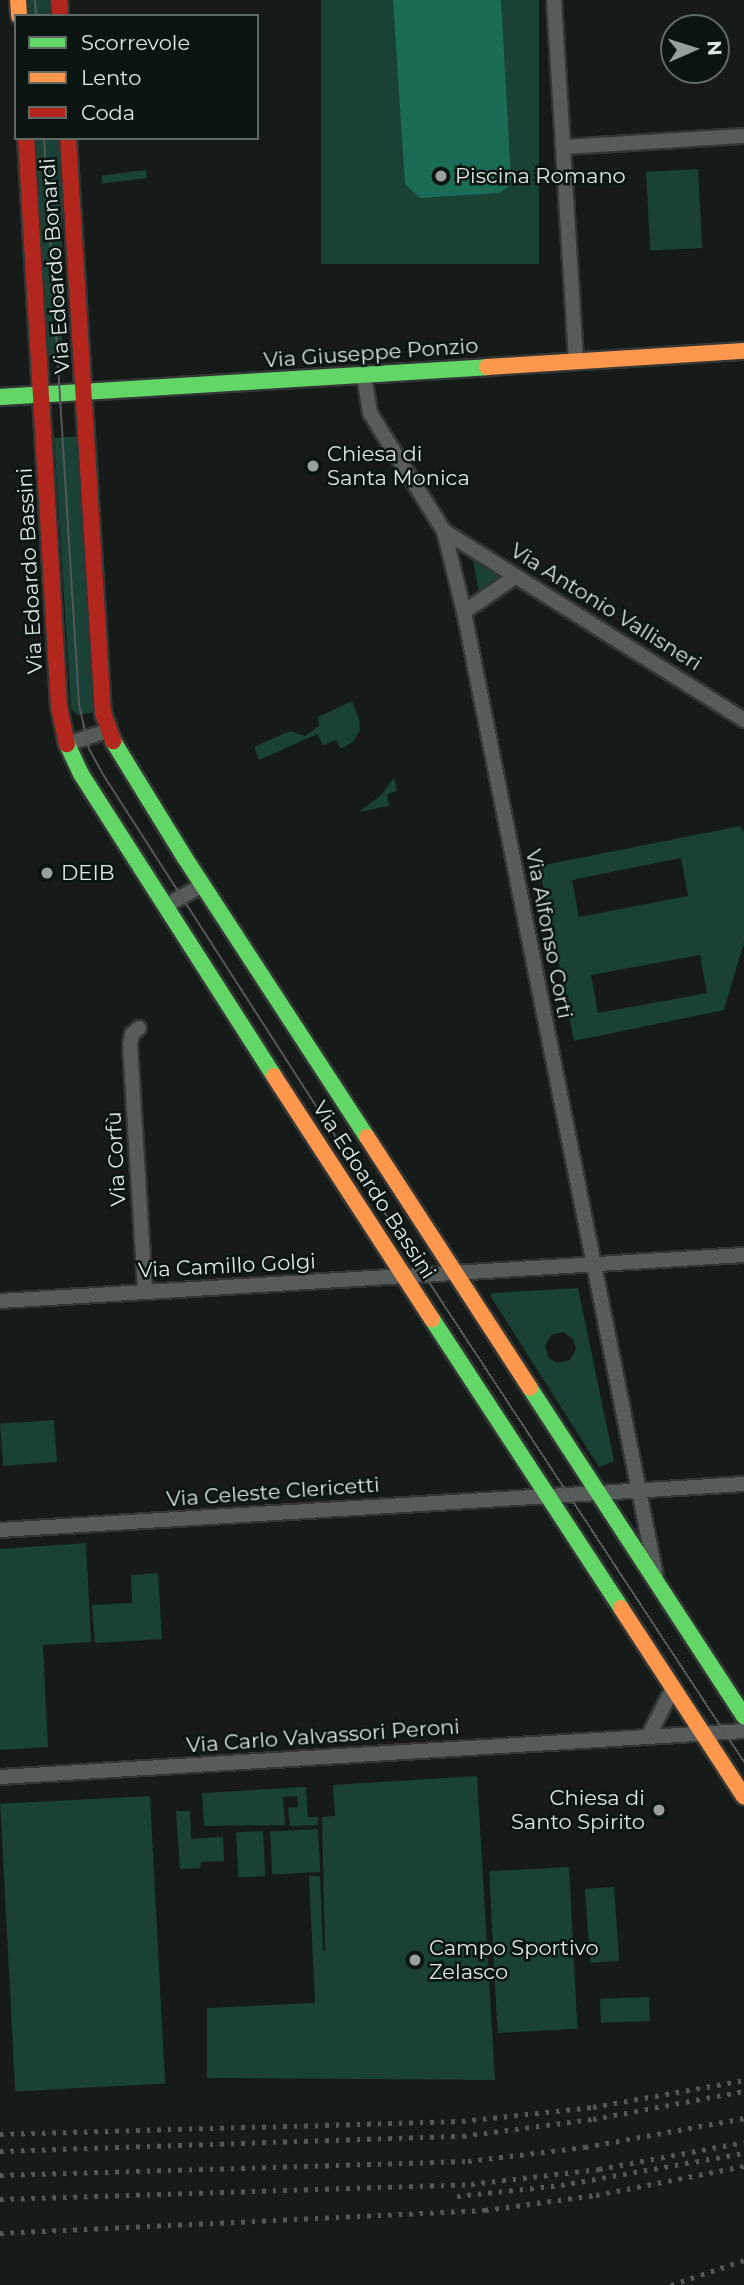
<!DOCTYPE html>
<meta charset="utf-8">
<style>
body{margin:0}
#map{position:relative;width:744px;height:2285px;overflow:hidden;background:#161b19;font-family:Montserrat,sans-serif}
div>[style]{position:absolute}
.green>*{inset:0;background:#194136;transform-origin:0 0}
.water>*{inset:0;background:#1b6c57}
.roads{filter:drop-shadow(2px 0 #323634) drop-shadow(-2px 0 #323634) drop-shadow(0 2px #323634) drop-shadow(0 -2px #323634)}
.street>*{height:14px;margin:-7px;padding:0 7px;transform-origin:7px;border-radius:7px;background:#575c5a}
.fast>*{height:16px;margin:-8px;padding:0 8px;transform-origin:8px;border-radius:8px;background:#63d668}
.slow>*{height:16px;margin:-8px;padding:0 8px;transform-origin:8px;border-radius:8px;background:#ff974d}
.jam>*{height:16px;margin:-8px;padding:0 8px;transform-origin:8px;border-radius:8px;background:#b3261e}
.tram>*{height:2px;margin:-1px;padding:0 1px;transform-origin:1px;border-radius:1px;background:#545756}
.rail>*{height:5px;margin-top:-2.5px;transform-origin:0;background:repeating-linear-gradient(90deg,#545756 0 3.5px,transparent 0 10.5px)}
.dots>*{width:19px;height:19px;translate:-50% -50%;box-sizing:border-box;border:4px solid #0a1511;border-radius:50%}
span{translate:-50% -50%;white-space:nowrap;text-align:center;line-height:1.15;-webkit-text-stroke:5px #0a1511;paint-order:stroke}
.poi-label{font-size:21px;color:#dee6e3}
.left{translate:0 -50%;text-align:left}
.right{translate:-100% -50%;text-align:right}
.street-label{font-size:21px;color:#dee6e3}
.legend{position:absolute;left:14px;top:14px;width:245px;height:126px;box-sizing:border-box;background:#0a1511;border:2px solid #5f6965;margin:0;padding:9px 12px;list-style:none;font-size:21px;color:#dee6e3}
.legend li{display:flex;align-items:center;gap:14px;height:35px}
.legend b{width:35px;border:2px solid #5f6965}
.north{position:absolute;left:660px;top:14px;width:70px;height:70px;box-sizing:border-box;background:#0a1511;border:2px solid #5f6965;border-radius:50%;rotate:87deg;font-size:19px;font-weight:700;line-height:28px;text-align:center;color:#dee6e3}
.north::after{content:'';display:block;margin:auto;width:24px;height:32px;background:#989f9c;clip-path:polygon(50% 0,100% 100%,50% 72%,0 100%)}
</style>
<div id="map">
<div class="green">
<i style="left:28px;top:0;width:25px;height:16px"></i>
<i style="left:321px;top:0;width:218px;height:264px"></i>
<i style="left:36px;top:138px;width:26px;height:218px"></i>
<i style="left:698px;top:169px;width:79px;height:52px;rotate:87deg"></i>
<i style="left:146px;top:170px;width:8px;height:45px;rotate:83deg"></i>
<i style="clip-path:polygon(80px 436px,95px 712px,78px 715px,71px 709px,54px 438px)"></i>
<i style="clip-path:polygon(472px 554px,505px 575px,479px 593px)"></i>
<i style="clip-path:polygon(352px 701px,359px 719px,360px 730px,353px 742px,341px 749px,336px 740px,323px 745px,317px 734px,259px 760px,254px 747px,290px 731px,305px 736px,319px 726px,318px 717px)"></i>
<i style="clip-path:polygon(394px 778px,397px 791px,387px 794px,389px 806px,359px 812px,381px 795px)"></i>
<i style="clip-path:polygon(evenodd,740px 826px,744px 832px,744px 942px,724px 1010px,574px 1041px,539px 866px,740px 826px,681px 858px,688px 896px,579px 917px,572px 880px,681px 858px,740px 826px,700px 955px,707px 993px,598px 1013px,591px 975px,700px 955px)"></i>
<i style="clip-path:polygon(evenodd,578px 1288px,614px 1461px,599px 1467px,491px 1297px,492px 1293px,578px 1288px,563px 1332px,573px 1339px,576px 1349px,570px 1360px,557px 1363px,549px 1358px,545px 1346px,551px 1335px,563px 1332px)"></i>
<i style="left:54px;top:1420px;width:42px;height:54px;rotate:86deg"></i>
<i style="clip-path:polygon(86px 1543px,91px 1642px,43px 1645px,48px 1747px,0 1750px,0 1549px)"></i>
<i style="clip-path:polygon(158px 1573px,162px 1639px,95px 1643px,92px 1605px,132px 1603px,131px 1575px)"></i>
<i style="clip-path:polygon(477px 1776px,495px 2080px,207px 2078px,207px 2008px,315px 2003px,309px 1876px,320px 1876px,323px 1950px,325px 1951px,322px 1817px,335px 1816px,333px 1785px)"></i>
<i style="clip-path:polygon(306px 1787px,308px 1817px,318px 1817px,318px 1825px,290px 1826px,288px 1808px,298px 1807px,297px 1796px,283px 1797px,285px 1825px,204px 1826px,202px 1793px)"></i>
<i style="left:150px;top:1796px;width:288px;height:150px;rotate:87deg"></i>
<i style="clip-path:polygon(176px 1811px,190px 1811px,191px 1839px,223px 1837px,224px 1861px,201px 1862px,200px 1868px,180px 1869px)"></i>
<i style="left:318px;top:1829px;width:43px;height:48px;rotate:87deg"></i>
<i style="left:263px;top:1831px;width:45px;height:27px;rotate:87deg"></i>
<i style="left:569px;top:1867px;width:162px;height:80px;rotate:87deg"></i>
<i style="left:614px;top:1887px;width:74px;height:29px;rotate:86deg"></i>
<i style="left:649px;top:1997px;width:24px;height:49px;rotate:88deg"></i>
</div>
<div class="water">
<i style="clip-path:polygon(393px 0,501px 0,511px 179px,508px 187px,499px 193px,420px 198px,405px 184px)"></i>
</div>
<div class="roads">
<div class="street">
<i style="left:554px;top:0;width:362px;rotate:86.5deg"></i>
<i style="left:563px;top:147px;width:181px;rotate:-3.5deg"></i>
<i style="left:364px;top:375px;width:38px;rotate:81deg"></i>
<i style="left:370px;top:413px;width:139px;rotate:57.9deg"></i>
<i style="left:444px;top:531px;width:83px;rotate:76.1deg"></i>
<i style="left:464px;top:612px;width:983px;rotate:78.74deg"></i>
<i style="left:444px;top:531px;width:355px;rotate:32.2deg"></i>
<i style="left:464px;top:612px;width:63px;rotate:-34.7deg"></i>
<i style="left:67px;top:744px;width:42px;rotate:-18deg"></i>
<i style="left:165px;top:906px;width:43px;rotate:-28.9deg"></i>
<i style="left:139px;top:1028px;width:9px;rotate:139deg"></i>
<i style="left:132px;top:1034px;width:11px;rotate:100deg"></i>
<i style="left:130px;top:1045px;width:247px;rotate:86.5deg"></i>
<i style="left:0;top:1301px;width:745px;rotate:-3.54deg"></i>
<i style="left:0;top:1530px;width:745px;rotate:-3.54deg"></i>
<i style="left:648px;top:1737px;width:55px;rotate:-63deg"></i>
<i style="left:0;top:1777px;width:745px;rotate:-3.54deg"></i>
</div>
<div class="fast">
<i style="left:0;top:397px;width:488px;rotate:-3.5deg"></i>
<i style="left:113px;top:741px;width:137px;rotate:58.4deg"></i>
<i style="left:185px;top:858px;width:333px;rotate:56.9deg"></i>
<i style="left:67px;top:744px;width:33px;rotate:65deg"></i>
<i style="left:81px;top:774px;width:358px;rotate:57.4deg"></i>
<i style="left:432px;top:1319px;width:345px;rotate:56.8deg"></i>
<i style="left:530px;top:1388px;width:392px;rotate:56.9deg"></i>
</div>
<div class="slow">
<i style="left:18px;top:0;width:16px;rotate:86deg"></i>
<i style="left:487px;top:367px;width:257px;rotate:-3.6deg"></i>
<i style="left:274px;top:1076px;width:290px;rotate:57deg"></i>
<i style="left:367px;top:1137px;width:299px;rotate:57deg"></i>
<i style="left:621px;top:1608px;width:225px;rotate:56.9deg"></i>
</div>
<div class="jam">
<i style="left:59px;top:0;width:16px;rotate:86deg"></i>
<i style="left:26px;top:138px;width:570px;rotate:86.68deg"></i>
<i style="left:59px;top:707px;width:38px;rotate:78deg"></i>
<i style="left:68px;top:138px;width:576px;rotate:86.52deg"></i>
<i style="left:103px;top:713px;width:30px;rotate:70deg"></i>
</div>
</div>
<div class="tram">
<i style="left:35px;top:0;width:16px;rotate:86deg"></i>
<i style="left:44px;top:138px;width:567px;rotate:86.46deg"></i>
<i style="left:79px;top:704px;width:46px;rotate:77.5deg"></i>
<i style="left:89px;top:749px;width:31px;rotate:61deg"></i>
<i style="left:104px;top:776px;width:625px;rotate:57.28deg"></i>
<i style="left:442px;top:1302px;width:550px;rotate:56.71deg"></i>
</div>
<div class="rail">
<i style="left:0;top:2134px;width:462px;rotate:-1.6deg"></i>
<i style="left:462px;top:2121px;width:132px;rotate:-6.1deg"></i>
<i style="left:593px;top:2107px;width:153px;rotate:-10.1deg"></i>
<i style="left:0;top:2151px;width:463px;rotate:-1.9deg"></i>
<i style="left:463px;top:2136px;width:131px;rotate:-7.5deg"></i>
<i style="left:593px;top:2119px;width:154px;rotate:-10.5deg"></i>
<i style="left:0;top:2175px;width:468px;rotate:-1.7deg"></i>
<i style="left:468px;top:2161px;width:118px;rotate:-6.8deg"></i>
<i style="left:585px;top:2147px;width:162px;rotate:-10.3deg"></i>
<i style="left:457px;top:2196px;width:105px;rotate:-6deg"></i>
<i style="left:561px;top:2185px;width:186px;rotate:-9.9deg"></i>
<i style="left:0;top:2199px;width:471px;rotate:-1.8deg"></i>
<i style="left:471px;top:2184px;width:129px;rotate:-6.7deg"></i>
<i style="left:599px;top:2169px;width:147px;rotate:-10.5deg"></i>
<i style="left:0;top:2233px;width:486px;rotate:-2.7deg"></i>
<i style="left:485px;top:2210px;width:112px;rotate:-7.7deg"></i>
<i style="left:596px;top:2195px;width:151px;rotate:-11.1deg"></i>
<i style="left:671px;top:2285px;width:77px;rotate:-18.9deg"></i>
</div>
<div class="dots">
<i style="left:441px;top:176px;background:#989f9c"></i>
<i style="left:313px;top:466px;background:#989f9c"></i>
<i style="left:47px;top:873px;background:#989f9c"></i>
<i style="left:659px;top:1810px;background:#989f9c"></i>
<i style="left:415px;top:1960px;background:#989f9c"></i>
</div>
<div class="poi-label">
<span class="left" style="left:455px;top:176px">Piscina Romano</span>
<span class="left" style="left:327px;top:466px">Chiesa di<br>Santa Monica</span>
<span class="left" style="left:61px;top:873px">DEIB</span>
<span class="right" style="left:645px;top:1810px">Chiesa di<br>Santo Spirito</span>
<span class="left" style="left:429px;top:1960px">Campo Sportivo<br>Zelasco</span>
</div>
<div class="street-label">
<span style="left:55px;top:266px;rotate:-94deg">Via Edoardo Bonardi</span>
<span style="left:371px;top:353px;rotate:-4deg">Via Giuseppe Ponzio</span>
<span style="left:30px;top:571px;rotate:-93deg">Via Edoardo Bassini</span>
<span style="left:606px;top:607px;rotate:32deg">Via Antonio Vallisneri</span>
<span style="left:549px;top:934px;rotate:79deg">Via Alfonso Corti</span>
<span style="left:116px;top:1159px;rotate:-93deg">Via Corfù</span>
<span style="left:374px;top:1190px;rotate:57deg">Via Edoardo Bassini</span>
<span style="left:227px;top:1266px;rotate:-3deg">Via Camillo Golgi</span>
<span style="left:273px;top:1492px;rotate:-4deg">Via Celeste Clericetti</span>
<span style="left:323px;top:1736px;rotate:-4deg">Via Carlo Valvassori Peroni</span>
</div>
<ul class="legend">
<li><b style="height:9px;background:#63d668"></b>Scorrevole</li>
<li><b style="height:9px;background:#ff974d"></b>Lento</li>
<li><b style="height:9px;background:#b3261e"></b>Coda</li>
</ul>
<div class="north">N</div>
</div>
